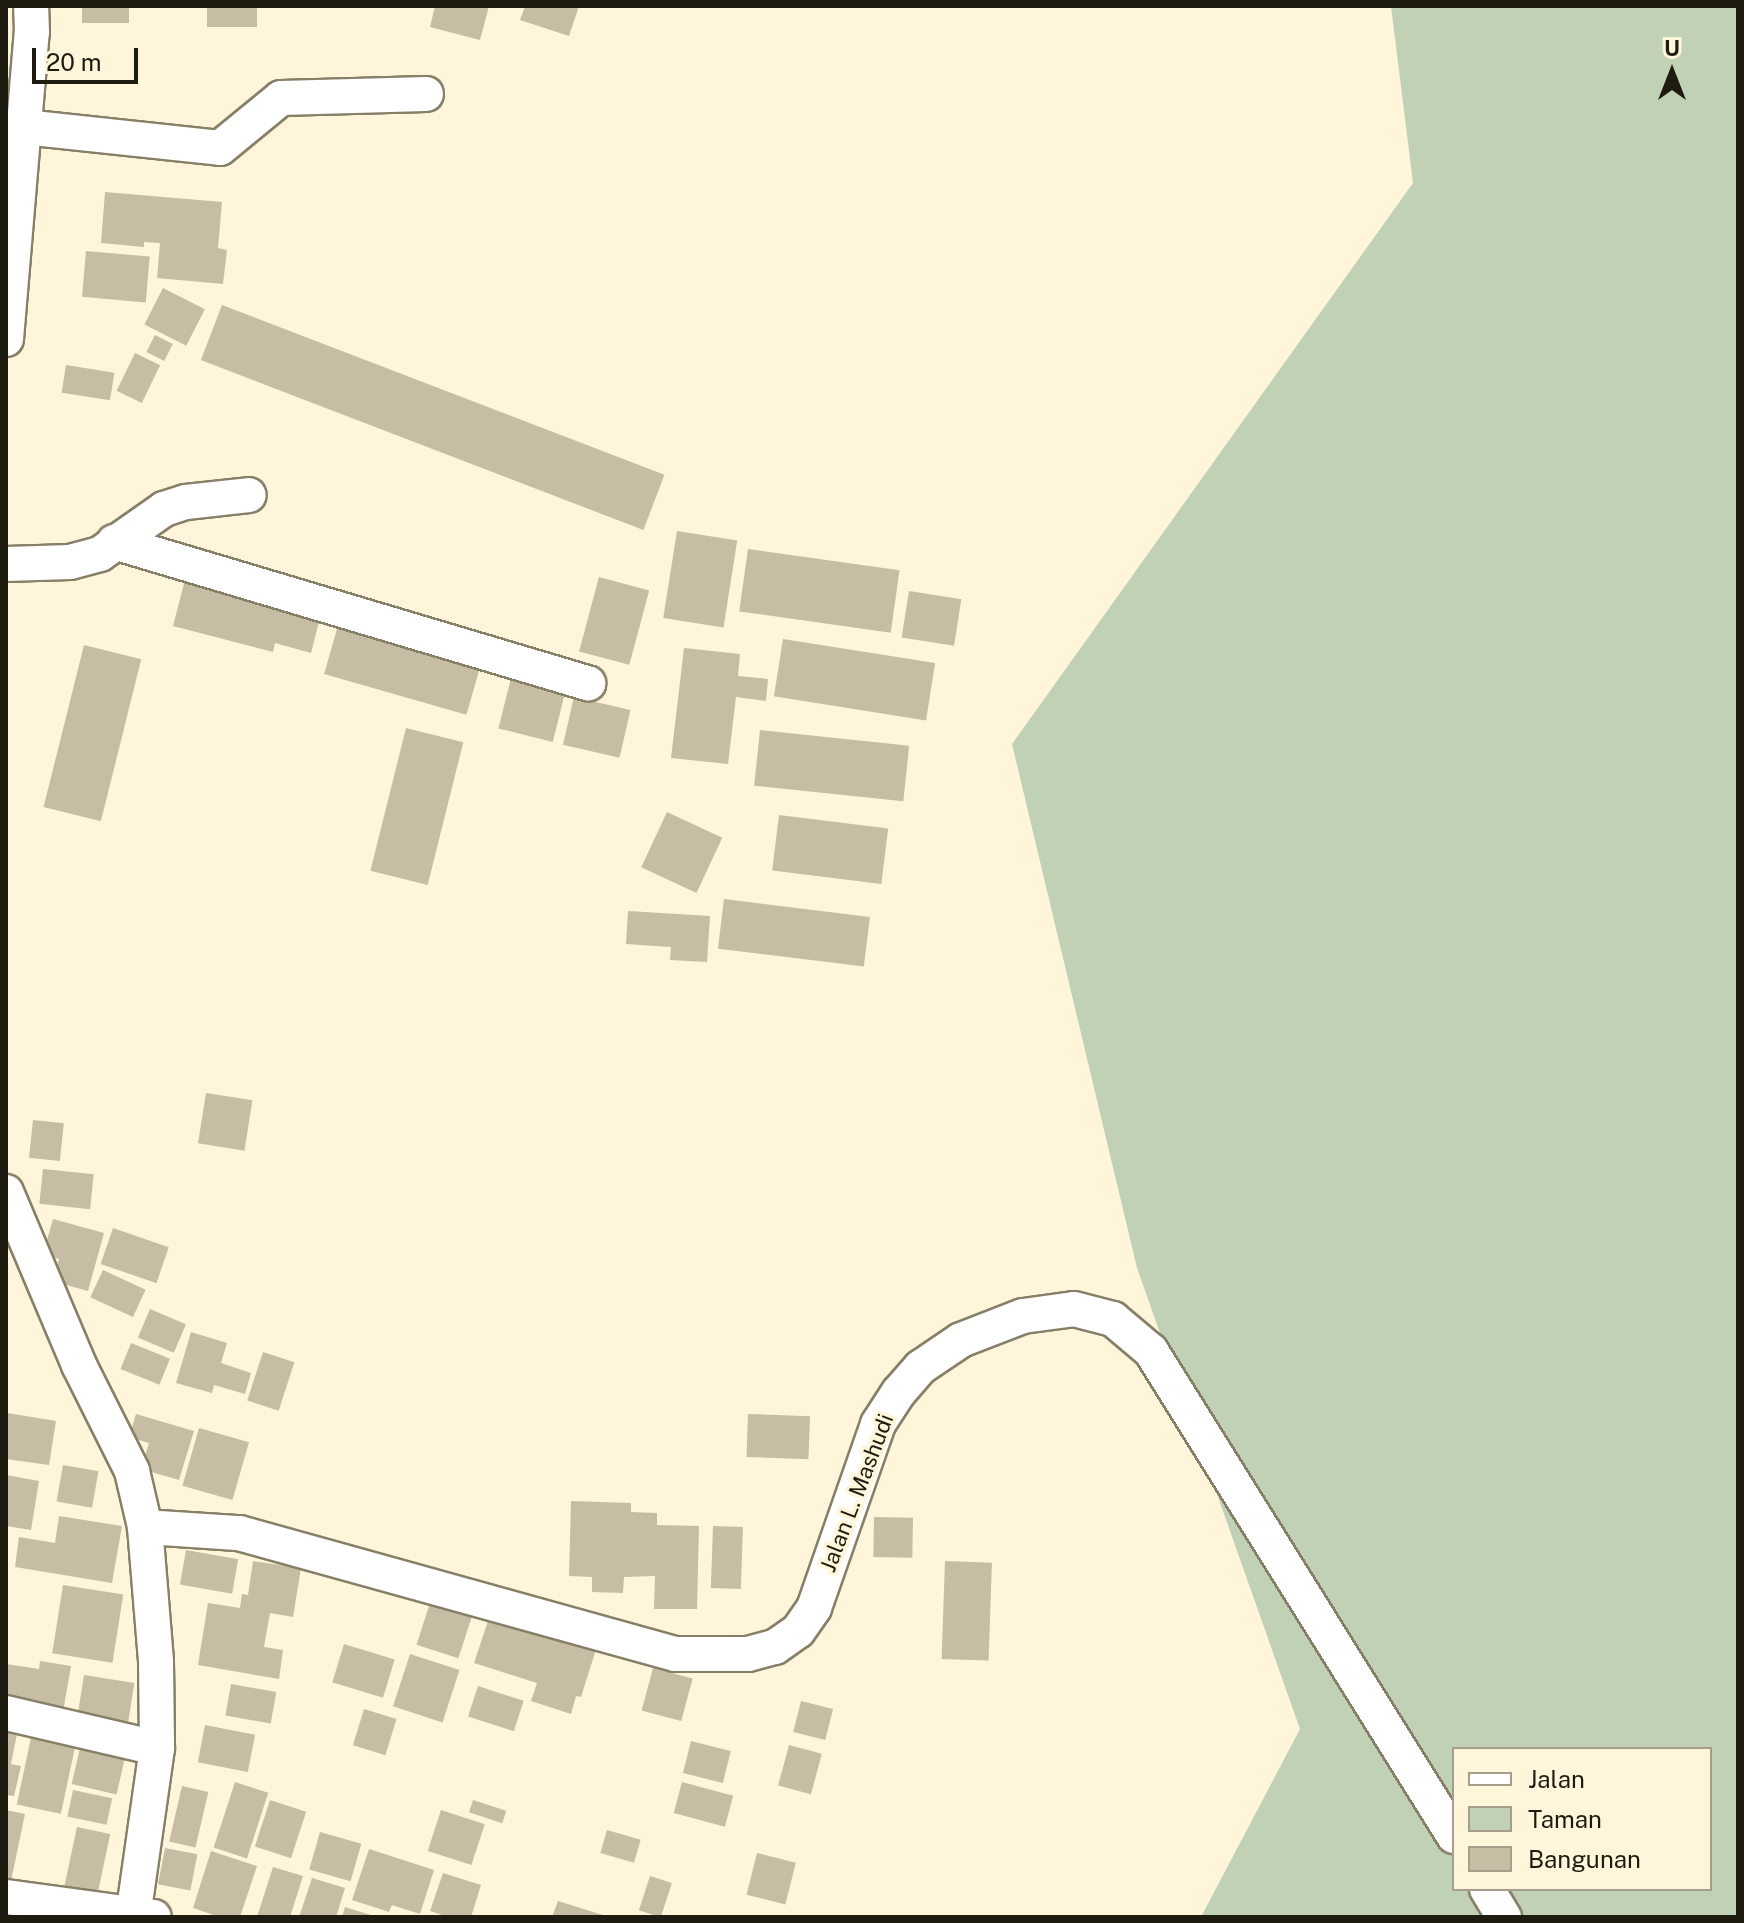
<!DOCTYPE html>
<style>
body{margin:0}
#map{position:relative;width:1744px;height:1923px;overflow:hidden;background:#fef5da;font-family:"Public Sans",sans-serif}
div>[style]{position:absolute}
.green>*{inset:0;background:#c0d1b6}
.building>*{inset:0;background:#c6bda4;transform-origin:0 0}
.roads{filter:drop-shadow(2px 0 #877f67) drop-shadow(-2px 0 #877f67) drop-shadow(0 2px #877f67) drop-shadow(0 -2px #877f67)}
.minor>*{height:34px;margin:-17px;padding:0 17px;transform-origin:17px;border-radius:17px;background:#fff}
span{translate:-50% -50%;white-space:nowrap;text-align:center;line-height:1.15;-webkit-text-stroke:7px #fef5da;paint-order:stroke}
.street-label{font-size:22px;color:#1e1b11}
.frame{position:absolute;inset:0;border:8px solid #1e1b11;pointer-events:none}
.legend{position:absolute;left:1452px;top:1747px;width:260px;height:144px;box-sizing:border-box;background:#fef5da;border:2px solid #a49e8a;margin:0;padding:10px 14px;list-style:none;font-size:24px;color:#1e1b11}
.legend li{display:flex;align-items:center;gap:16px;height:40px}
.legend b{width:40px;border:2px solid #a49e8a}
.north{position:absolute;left:1632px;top:32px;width:80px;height:80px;-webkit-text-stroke:6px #fef5da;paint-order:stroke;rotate:0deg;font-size:22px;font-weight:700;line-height:32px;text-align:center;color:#1e1b11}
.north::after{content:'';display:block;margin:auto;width:28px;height:36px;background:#1e1b11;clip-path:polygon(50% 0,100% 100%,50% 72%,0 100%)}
.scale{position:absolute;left:32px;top:48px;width:106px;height:36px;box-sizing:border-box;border:4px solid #1e1b11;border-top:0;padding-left:10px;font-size:24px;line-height:28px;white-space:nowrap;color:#1e1b11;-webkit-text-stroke:6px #fef5da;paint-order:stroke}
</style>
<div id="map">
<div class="green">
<i style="clip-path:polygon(evenodd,1391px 6px,1738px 6px,1738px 1917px,1201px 1917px,1300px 1729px,1137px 1268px,1012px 744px,1413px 183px,1391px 6px,1454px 1749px,1710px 1749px,1710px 1889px,1454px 1889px,1454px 1749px)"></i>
</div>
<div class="building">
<i style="left:82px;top:6px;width:47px;height:17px"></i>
<i style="left:207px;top:6px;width:50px;height:21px"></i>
<i style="clip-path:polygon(435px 6px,489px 6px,480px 40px,430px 27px)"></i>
<i style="clip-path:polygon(525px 6px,579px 6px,569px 36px,520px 20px)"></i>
<i style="clip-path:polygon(105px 192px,222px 202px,218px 248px,227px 250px,223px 284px,157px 278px,160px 243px,144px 242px,144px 247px,101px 243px)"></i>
<i style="left:86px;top:251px;width:64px;height:46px;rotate:5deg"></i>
<i style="left:163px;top:288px;width:47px;height:41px;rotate:27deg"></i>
<i style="left:222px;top:305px;width:474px;height:59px;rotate:21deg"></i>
<i style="left:155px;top:335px;width:20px;height:19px;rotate:27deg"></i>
<i style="left:135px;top:353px;width:28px;height:42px;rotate:26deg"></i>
<i style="left:66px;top:365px;width:49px;height:28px;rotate:9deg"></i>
<i style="left:677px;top:531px;width:61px;height:88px;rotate:9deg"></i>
<i style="left:748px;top:549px;width:153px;height:63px;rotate:8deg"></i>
<i style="clip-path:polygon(187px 572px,323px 606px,311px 653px,275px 643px,273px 652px,173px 626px)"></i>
<i style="left:599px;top:577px;width:52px;height:77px;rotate:15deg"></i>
<i style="left:909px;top:591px;width:53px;height:47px;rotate:9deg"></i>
<i style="left:339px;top:622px;width:148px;height:54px;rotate:16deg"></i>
<i style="left:783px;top:639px;width:154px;height:58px;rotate:9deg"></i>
<i style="left:84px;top:645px;width:59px;height:167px;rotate:14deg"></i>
<i style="clip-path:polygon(684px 648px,740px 654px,738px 676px,768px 679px,766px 701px,736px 697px,728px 764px,671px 758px)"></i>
<i style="left:511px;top:678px;width:56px;height:52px;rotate:14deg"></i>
<i style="left:574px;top:697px;width:58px;height:49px;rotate:13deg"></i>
<i style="left:406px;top:728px;width:59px;height:147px;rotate:14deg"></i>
<i style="left:760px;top:730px;width:150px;height:56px;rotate:6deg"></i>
<i style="left:667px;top:812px;width:61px;height:61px;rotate:25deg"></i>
<i style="left:779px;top:815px;width:110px;height:56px;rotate:7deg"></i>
<i style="left:724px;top:899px;width:147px;height:50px;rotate:7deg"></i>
<i style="clip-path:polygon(628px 911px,710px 916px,707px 962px,670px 960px,671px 947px,626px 944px)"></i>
<i style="left:206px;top:1093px;width:47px;height:51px;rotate:9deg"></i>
<i style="left:33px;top:1120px;width:31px;height:38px;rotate:6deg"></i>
<i style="left:43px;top:1169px;width:51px;height:35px;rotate:6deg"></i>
<i style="clip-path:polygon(53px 1219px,104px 1233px,88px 1291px,52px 1281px,59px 1259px,43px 1254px)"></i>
<i style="left:113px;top:1228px;width:59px;height:38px;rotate:19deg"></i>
<i style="left:103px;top:1270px;width:47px;height:30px;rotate:25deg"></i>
<i style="left:150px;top:1309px;width:39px;height:31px;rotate:23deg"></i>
<i style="clip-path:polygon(191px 1332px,227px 1343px,221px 1363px,251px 1373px,245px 1394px,214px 1385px,212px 1393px,176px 1383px)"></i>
<i style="left:131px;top:1343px;width:42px;height:28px;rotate:22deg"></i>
<i style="left:263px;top:1352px;width:33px;height:51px;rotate:18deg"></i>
<i style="clip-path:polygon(7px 1413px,56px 1421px,49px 1465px,6px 1459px)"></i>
<i style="clip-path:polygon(136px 1414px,194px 1431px,179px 1480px,141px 1469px,149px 1443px,129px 1437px)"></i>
<i style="left:748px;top:1414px;width:62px;height:43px;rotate:2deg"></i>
<i style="left:199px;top:1428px;width:52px;height:60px;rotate:16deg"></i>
<i style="left:63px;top:1465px;width:36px;height:37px;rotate:10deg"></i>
<i style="clip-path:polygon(6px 1475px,39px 1481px,31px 1530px,6px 1526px)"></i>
<i style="clip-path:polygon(571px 1501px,631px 1503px,631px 1512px,657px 1513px,657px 1525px,699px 1526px,697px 1609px,654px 1609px,655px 1576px,624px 1577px,623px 1593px,592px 1592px,592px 1577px,569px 1576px)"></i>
<i style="clip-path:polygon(59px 1516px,122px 1526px,112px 1583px,15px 1567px,19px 1537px,55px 1543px)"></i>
<i style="left:874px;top:1517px;width:39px;height:40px;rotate:1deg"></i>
<i style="left:713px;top:1526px;width:30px;height:62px;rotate:2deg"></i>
<i style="left:186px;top:1550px;width:53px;height:35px;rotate:10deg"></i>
<i style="clip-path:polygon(253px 1561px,301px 1568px,293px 1617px,270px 1613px,264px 1647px,283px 1650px,279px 1679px,198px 1665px,208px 1603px,240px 1608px,242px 1594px,248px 1595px)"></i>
<i style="left:945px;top:1561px;width:47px;height:98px;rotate:2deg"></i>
<i style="left:63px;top:1585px;width:61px;height:69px;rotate:9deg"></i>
<i style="left:431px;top:1600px;width:44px;height:47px;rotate:18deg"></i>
<i style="clip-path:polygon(493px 1606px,599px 1640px,581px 1697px,576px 1696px,571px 1714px,531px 1701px,537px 1683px,474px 1663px)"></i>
<i style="left:344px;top:1644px;width:53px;height:40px;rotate:17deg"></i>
<i style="left:410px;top:1654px;width:52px;height:55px;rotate:18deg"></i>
<i style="clip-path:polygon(40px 1661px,71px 1666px,63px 1712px,32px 1707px,34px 1700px,6px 1695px,6px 1664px,39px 1669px)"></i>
<i style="left:653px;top:1668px;width:41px;height:44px;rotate:15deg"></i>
<i style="left:84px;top:1675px;width:51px;height:44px;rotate:9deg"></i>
<i style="left:231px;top:1684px;width:46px;height:32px;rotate:10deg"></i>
<i style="left:478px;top:1686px;width:48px;height:32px;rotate:18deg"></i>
<i style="left:801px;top:1701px;width:33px;height:32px;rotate:14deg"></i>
<i style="left:364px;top:1709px;width:34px;height:38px;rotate:17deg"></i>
<i style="clip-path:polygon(6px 1721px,19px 1724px,11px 1764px,21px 1766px,14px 1796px,6px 1795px)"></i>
<i style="left:205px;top:1725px;width:51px;height:38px;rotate:11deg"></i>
<i style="left:32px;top:1733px;width:45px;height:73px;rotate:12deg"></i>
<i style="left:691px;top:1741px;width:41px;height:33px;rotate:14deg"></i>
<i style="left:789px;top:1745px;width:34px;height:42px;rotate:15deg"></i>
<i style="left:80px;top:1748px;width:46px;height:37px;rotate:13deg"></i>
<i style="left:235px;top:1782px;width:35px;height:69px;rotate:18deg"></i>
<i style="left:682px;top:1782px;width:53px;height:32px;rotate:15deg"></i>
<i style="left:182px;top:1786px;width:27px;height:57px;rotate:13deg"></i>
<i style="left:73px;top:1790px;width:40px;height:27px;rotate:12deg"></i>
<i style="left:270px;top:1800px;width:38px;height:49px;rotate:18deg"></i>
<i style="left:473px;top:1800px;width:35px;height:13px;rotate:18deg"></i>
<i style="clip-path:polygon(6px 1810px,25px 1814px,11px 1881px,6px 1880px)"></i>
<i style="left:441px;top:1810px;width:46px;height:43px;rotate:18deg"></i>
<i style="left:77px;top:1827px;width:34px;height:66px;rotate:12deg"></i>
<i style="left:607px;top:1830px;width:35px;height:24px;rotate:16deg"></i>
<i style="left:320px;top:1832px;width:43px;height:39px;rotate:16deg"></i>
<i style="left:165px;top:1848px;width:33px;height:37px;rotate:11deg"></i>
<i style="clip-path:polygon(369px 1849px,434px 1870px,420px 1914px,392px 1905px,389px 1912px,352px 1900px)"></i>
<i style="clip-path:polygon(211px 1851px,257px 1866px,240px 1917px,220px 1917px,193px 1908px)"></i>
<i style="left:757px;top:1853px;width:40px;height:43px;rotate:14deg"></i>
<i style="clip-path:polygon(273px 1867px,303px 1876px,290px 1917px,257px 1917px)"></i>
<i style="clip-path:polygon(443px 1873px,481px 1885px,471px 1917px,448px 1917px,430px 1911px)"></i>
<i style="left:650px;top:1876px;width:23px;height:36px;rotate:18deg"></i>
<i style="clip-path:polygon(312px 1878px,345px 1888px,336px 1917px,299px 1917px)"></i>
<i style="clip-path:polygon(558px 1901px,606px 1916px,606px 1917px,552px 1917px)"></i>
<i style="clip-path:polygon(345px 1907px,374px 1916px,374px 1917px,342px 1917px)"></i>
</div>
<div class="roads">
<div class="minor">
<i style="left:24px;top:127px;width:197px;rotate:6.1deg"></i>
<i style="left:220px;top:148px;width:79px;rotate:-39.3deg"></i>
<i style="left:281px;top:98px;width:145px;rotate:-1.6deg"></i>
<i style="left:6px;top:339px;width:308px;rotate:-85.2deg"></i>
<i style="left:32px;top:32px;width:26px;rotate:-92deg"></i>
<i style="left:114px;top:542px;width:495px;rotate:16.6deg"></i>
<i style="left:6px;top:564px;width:64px;rotate:-1.8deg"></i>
<i style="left:70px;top:562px;width:31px;rotate:-15deg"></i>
<i style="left:100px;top:554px;width:78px;rotate:-35.1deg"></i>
<i style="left:164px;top:509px;width:23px;rotate:-18deg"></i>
<i style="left:186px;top:502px;width:63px;rotate:-6.3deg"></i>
<i style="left:6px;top:1192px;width:188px;rotate:67.1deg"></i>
<i style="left:79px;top:1365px;width:119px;rotate:63.4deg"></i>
<i style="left:132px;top:1471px;width:57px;rotate:76.9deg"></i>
<i style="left:145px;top:1527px;width:135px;rotate:85.3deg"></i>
<i style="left:156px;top:1662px;width:86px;rotate:89.3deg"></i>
<i style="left:157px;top:1748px;width:171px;rotate:98.1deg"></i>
<i style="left:145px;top:1527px;width:94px;rotate:3.7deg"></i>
<i style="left:239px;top:1533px;width:452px;rotate:15.5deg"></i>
<i style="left:675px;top:1654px;width:73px"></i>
<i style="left:748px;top:1654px;width:28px;rotate:-15deg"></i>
<i style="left:775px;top:1647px;width:28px;rotate:-35deg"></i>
<i style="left:798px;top:1631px;width:28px;rotate:-55deg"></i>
<i style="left:814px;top:1608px;width:195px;rotate:-70.8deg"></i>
<i style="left:878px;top:1424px;width:38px;rotate:-57deg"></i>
<i style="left:899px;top:1392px;width:33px;rotate:-49deg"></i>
<i style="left:921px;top:1367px;width:48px;rotate:-34deg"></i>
<i style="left:961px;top:1340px;width:66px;rotate:-21.2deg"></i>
<i style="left:1023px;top:1316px;width:51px;rotate:-7.8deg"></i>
<i style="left:1074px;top:1309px;width:40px;rotate:14.4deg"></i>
<i style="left:1113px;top:1319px;width:50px;rotate:40.1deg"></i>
<i style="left:1151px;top:1351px;width:572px;rotate:58.01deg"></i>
<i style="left:6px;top:1713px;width:155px;rotate:13.1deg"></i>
<i style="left:1487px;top:1889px;width:33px;rotate:59deg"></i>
<i style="left:6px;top:1897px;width:149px;rotate:7.7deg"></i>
</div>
</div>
<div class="street-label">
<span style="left:857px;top:1493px;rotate:-69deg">Jalan L. Mashudi</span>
</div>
<div class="frame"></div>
<ul class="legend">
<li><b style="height:10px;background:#fff"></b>Jalan</li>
<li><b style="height:22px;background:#c0d1b6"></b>Taman</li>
<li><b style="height:22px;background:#c6bda4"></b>Bangunan</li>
</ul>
<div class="north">U</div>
<div class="scale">20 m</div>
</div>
